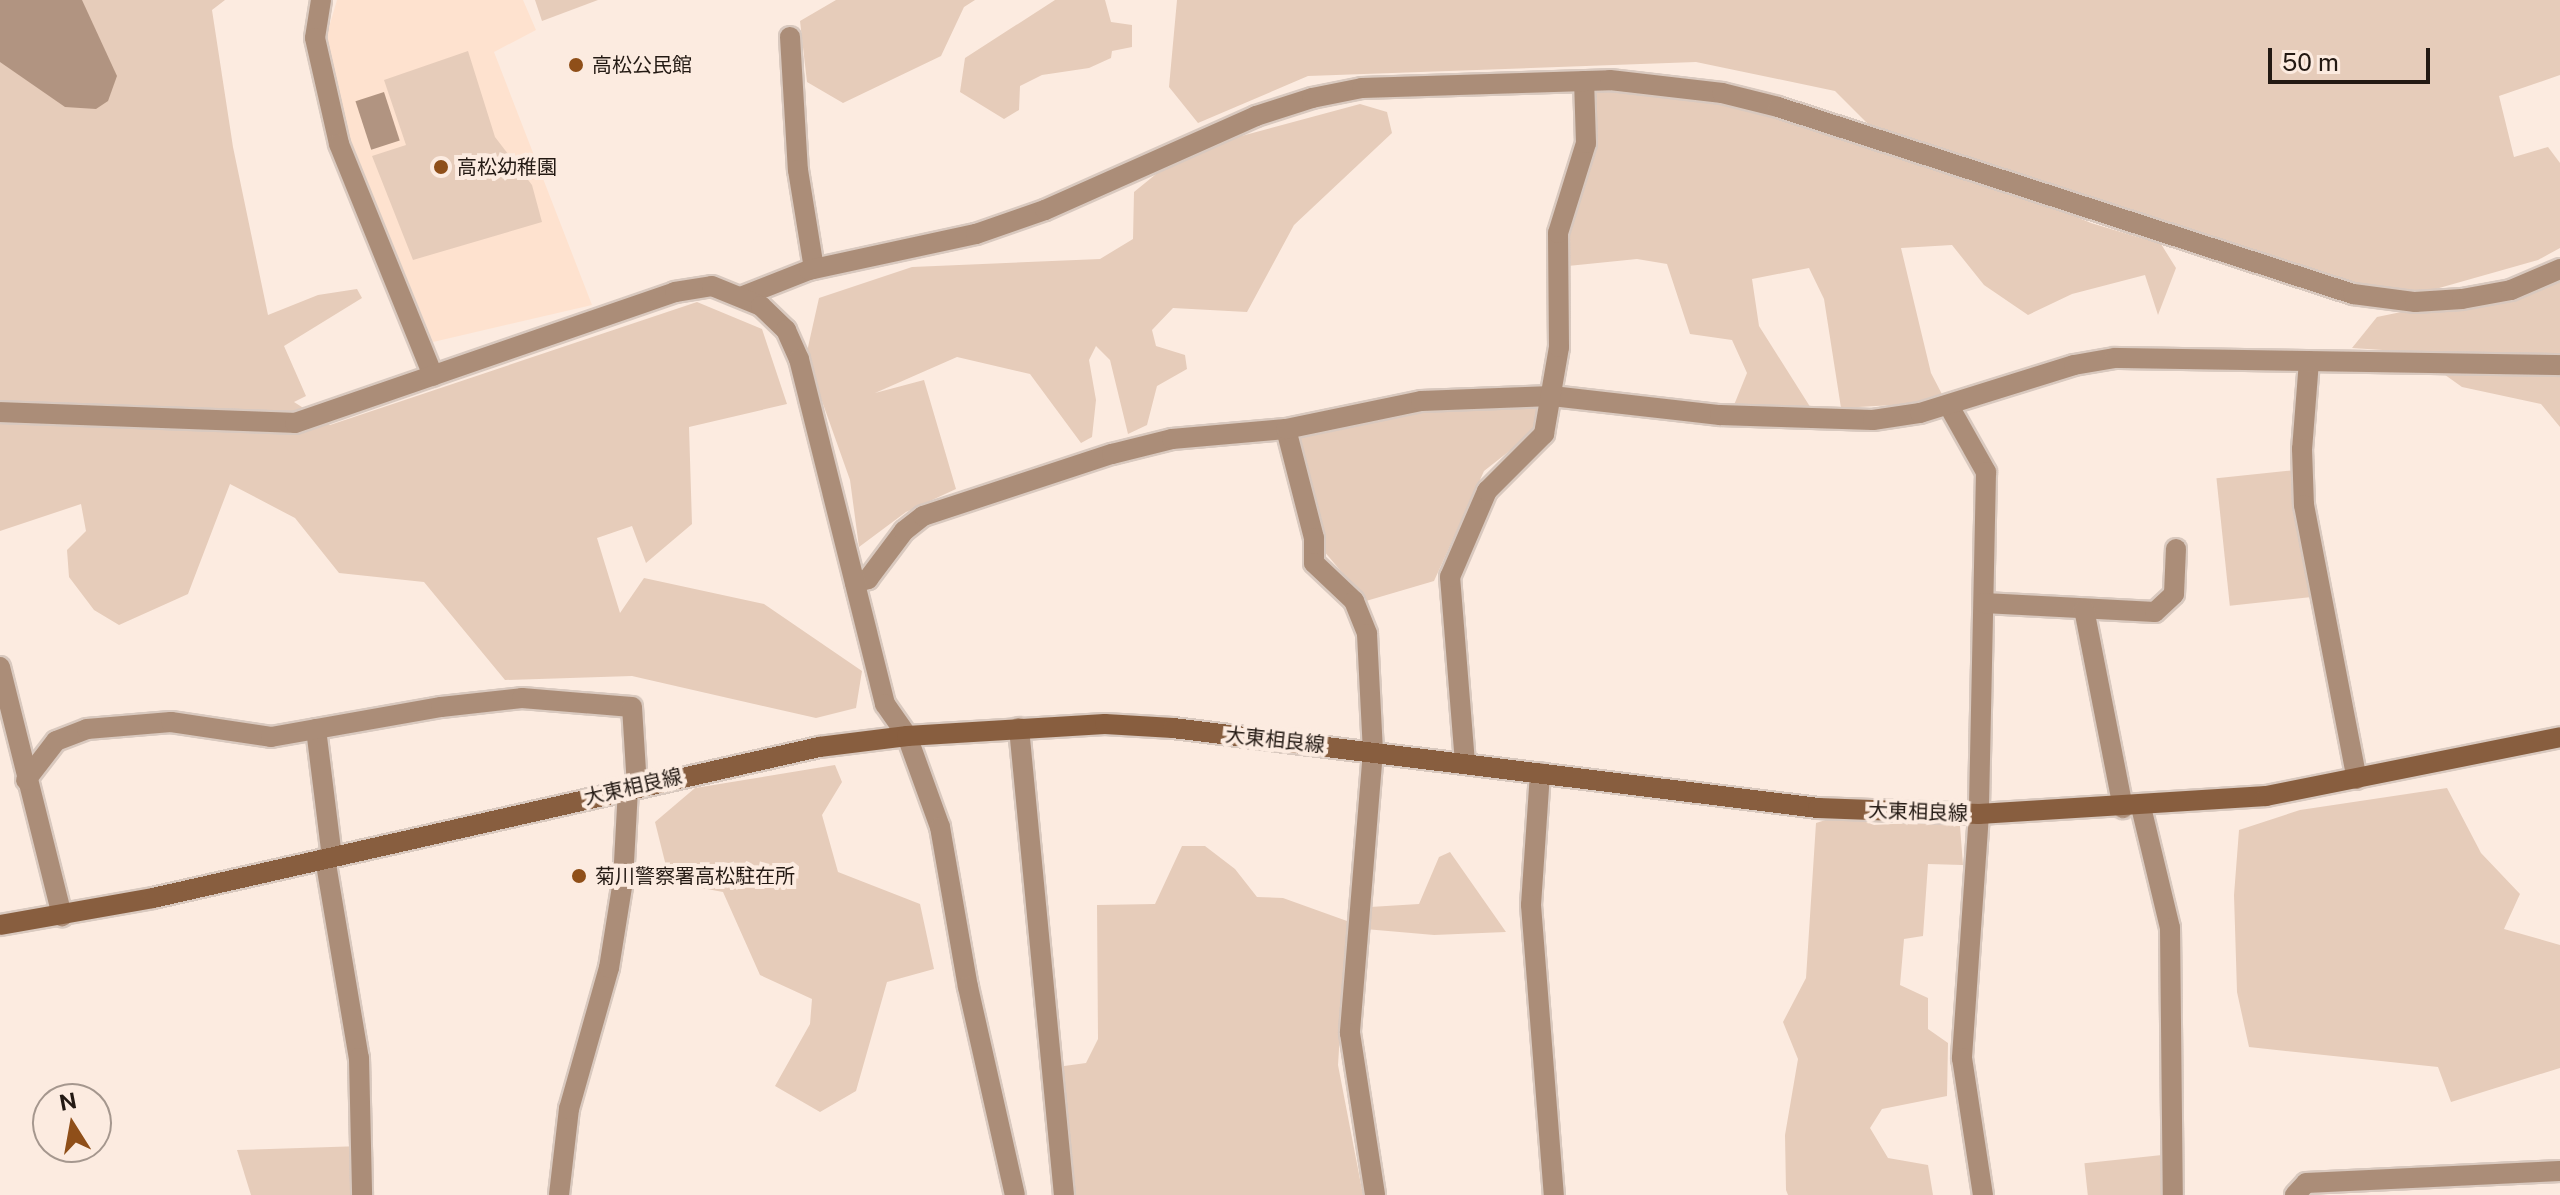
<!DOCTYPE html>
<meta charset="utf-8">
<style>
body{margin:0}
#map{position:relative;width:2560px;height:1195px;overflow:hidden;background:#fcebe0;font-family:"Public Sans","Noto Sans JP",sans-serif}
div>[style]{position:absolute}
.built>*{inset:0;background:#fee2cf}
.green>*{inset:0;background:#e6ccba;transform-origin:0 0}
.water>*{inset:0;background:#b19481;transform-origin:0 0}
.roads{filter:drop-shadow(2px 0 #d9c9bf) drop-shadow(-2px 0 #d9c9bf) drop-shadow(0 2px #d9c9bf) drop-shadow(0 -2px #d9c9bf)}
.minor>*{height:20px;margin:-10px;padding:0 10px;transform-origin:10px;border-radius:10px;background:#ab8d78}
.tertiary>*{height:20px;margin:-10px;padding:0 10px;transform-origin:10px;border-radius:10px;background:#ab8d78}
.secondary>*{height:20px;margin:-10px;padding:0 10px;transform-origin:10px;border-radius:10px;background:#885e3f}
.dots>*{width:22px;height:22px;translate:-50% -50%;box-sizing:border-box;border:4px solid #fcebe0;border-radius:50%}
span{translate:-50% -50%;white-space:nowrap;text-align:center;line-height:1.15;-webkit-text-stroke:8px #fcebe0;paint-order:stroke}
.poi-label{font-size:20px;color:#231913}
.left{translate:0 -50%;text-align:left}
.street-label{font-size:20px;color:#231913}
.north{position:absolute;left:32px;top:1083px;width:80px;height:80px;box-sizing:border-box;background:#fcebe0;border:2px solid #a5978e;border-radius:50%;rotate:349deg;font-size:22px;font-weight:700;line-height:32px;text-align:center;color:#231913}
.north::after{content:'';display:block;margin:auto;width:28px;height:36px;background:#8f4f19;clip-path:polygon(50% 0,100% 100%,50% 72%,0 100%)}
.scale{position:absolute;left:2268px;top:48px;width:162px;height:36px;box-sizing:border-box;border:4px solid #231913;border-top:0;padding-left:10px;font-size:24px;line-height:28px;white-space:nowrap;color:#231913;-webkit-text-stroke:6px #fcebe0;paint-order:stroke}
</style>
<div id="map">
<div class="built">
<i style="clip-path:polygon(337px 0,523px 0,536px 30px,494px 52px,592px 305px,433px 342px,343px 124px,325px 41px)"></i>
</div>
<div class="green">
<i style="clip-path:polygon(0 0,225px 0,212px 10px,233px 147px,268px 315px,318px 295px,357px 289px,362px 298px,284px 346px,306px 396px,294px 402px,330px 425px,697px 302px,762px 329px,787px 404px,689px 427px,692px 524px,646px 563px,632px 526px,597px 538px,620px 613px,644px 578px,764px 604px,862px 671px,856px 708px,816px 718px,632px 676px,505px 680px,424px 582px,339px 573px,295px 518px,230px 484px,188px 594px,119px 625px,94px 610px,69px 577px,67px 550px,86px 531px,81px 504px,0 531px)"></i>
<i style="clip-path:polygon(535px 0,598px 0,542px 21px)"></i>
<i style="clip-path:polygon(836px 0,975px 0,964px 7px,941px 56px,843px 103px,807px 82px,800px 21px)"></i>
<i style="clip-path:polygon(1055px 0,1105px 0,1111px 22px,1132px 25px,1132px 47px,1112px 51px,1111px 58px,1089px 68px,1042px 75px,1020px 86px,1019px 110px,1004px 119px,960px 92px,965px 58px)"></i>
<i style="clip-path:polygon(1177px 0,2560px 0,2560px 75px,2499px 96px,2514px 157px,2548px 147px,2560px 163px,2560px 248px,2538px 260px,2425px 292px,2338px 283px,1951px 164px,2091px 223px,2161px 244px,2176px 268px,2158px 315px,2145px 275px,2072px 294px,2028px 315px,1984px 285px,1952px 245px,1901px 248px,1931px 373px,1946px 402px,1841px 408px,1824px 299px,1809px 268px,1752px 279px,1759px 326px,1814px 413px,1734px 405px,1747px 373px,1732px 340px,1690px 334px,1667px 264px,1637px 259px,1558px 267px,1588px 84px,1747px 104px,1886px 142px,1835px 91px,1696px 62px,1308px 76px,1198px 123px,1169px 87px)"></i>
<i style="clip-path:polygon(468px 51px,495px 137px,532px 185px,542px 222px,413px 260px,372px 156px,406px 145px,384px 80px)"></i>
<i style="clip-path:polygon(1360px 104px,1387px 112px,1392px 133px,1294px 225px,1247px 312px,1173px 308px,1152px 330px,1156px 346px,1185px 355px,1187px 369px,1157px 386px,1147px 425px,1128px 434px,1110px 360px,1096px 346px,1089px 360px,1096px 400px,1092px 437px,1081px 443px,1030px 374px,957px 357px,875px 393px,924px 380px,956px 489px,906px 512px,859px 547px,850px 480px,806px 356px,819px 298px,912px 267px,1100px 259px,1133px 239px,1134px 192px,1161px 170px,1223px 141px)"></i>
<i style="clip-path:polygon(2560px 271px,2560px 427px,2541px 404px,2462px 387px,2413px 352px,2352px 348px,2377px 317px,2503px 291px)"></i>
<i style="clip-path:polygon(1538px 404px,1539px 418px,1531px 434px,1484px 471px,1434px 581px,1366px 601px,1318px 544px,1286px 429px,1419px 406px)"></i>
<i style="left:2296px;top:470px;width:128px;height:80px;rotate:84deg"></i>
<i style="clip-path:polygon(835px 765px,842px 782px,822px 815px,838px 872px,920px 904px,934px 969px,887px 982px,856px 1091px,820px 1112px,775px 1086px,810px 1024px,812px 999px,760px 975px,723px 892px,670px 882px,655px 822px,695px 788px)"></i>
<i style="clip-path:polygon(2447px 788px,2481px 853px,2520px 894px,2504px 929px,2560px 945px,2560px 1068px,2451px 1102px,2438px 1067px,2249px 1047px,2237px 992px,2234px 895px,2239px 830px,2300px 810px)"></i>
<i style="clip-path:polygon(1845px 814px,1874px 825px,1929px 822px,1960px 826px,1963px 865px,1928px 864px,1923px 936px,1904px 939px,1900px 985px,1928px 998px,1928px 1029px,1948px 1043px,1947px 1096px,1882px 1109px,1870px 1128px,1888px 1158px,1928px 1165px,1933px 1195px,1788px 1195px,1786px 1190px,1785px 1135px,1798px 1059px,1783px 1022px,1806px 978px,1816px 823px)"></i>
<i style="clip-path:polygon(1182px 846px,1205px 846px,1235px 869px,1257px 897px,1283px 898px,1347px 921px,1338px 1065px,1363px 1195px,1068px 1195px,1057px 1067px,1086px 1063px,1098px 1039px,1097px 905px,1155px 904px)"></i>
<i style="clip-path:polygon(1450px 852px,1506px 932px,1434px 935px,1365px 929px,1370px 907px,1419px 904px,1439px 857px)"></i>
<i style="clip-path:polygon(362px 1146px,359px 1195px,251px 1195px,237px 1150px)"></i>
<i style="left:2162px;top:1155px;width:40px;height:78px;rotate:84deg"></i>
</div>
<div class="water">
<i style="clip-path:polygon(0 0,82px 0,117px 76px,108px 101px,96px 109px,65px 107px,0 62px)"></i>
<i style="left:384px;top:92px;width:51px;height:30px;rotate:72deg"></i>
</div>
<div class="roads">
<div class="minor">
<i style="left:321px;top:0;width:38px;rotate:99deg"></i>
<i style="left:315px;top:38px;width:109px;rotate:77.2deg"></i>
<i style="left:339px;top:144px;width:250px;rotate:67.9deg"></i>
<i style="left:790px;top:37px;width:133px;rotate:86.6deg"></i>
<i style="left:798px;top:170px;width:100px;rotate:80.8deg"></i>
<i style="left:2309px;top:361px;width:88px;rotate:94.5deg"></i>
<i style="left:2302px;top:449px;width:56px;rotate:88deg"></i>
<i style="left:2304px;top:505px;width:279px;rotate:79.1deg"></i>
<i style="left:1949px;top:406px;width:76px;rotate:60.7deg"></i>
<i style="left:1986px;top:472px;width:342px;rotate:91.2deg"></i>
<i style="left:1979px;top:814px;width:245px;rotate:94deg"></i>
<i style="left:1962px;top:1058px;width:139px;rotate:81.3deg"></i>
<i style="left:1286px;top:429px;width:113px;rotate:75.6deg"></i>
<i style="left:1314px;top:538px;width:25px;rotate:90deg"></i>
<i style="left:1314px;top:563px;width:55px;rotate:43.5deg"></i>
<i style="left:1354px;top:601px;width:35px;rotate:68deg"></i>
<i style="left:1367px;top:634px;width:117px;rotate:87.1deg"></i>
<i style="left:1373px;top:751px;width:283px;rotate:94.7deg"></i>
<i style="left:1350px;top:1033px;width:164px;rotate:81.2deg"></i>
<i style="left:855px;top:583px;width:14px;rotate:-17deg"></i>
<i style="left:868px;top:579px;width:60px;rotate:-53.1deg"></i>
<i style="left:904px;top:531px;width:24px;rotate:-38deg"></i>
<i style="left:923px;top:516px;width:199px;rotate:-18.2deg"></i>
<i style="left:1112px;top:454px;width:62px;rotate:-14deg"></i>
<i style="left:1172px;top:439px;width:114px;rotate:-5deg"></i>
<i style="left:1286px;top:429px;width:138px;rotate:-11.7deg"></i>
<i style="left:1421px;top:401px;width:131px;rotate:-2.2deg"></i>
<i style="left:1552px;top:396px;width:169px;rotate:6.5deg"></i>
<i style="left:1720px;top:415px;width:153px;rotate:1.9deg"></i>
<i style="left:1873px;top:420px;width:48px;rotate:-8.5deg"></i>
<i style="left:1920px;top:413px;width:161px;rotate:-17.3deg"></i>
<i style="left:2074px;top:365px;width:42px;rotate:-9.7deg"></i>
<i style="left:2115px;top:358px;width:445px;rotate:0.9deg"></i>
<i style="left:1984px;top:603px;width:171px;rotate:3deg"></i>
<i style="left:2155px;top:612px;width:26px;rotate:-43deg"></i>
<i style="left:2174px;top:594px;width:45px;rotate:-87.5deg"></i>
<i style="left:2084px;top:609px;width:203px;rotate:78.9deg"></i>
<i style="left:0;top:667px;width:257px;rotate:76deg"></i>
<i style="left:1019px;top:728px;width:469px;rotate:84.5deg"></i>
<i style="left:316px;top:729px;width:129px;rotate:82.9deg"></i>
<i style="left:1465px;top:763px;width:187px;rotate:-94.6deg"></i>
<i style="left:1450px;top:577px;width:94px;rotate:-66.7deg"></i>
<i style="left:1487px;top:491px;width:81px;rotate:-45deg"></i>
<i style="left:1544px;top:434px;width:88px;rotate:-80.2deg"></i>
<i style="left:1559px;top:347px;width:114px;rotate:-90.5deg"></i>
<i style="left:1558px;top:233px;width:94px;rotate:-72.7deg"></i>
<i style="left:1586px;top:143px;width:62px;rotate:-91.8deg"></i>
<i style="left:1540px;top:773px;width:132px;rotate:93.9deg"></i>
<i style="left:1531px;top:905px;width:291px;rotate:85.5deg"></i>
<i style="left:26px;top:780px;width:49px;rotate:-52.4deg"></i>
<i style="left:56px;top:741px;width:33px;rotate:-21deg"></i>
<i style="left:87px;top:729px;width:84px;rotate:-4.8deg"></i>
<i style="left:171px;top:722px;width:101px;rotate:8.5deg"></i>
<i style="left:271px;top:737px;width:173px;rotate:-10deg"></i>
<i style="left:441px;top:707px;width:81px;rotate:-6.3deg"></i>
<i style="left:522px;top:698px;width:110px;rotate:4.7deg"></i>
<i style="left:632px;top:707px;width:79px;rotate:86.4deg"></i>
<i style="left:2141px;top:807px;width:124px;rotate:76.5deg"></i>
<i style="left:2170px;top:928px;width:267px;rotate:89.4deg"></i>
<i style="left:325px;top:858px;width:203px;rotate:80.4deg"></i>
<i style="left:359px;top:1058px;width:137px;rotate:88.7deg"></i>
<i style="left:559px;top:1195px;width:87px;rotate:-83.4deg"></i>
<i style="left:569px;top:1109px;width:147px;rotate:-74.2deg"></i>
<i style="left:609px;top:968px;width:88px;rotate:-80.9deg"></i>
<i style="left:623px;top:881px;width:93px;rotate:-86.9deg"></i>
<i style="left:2295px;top:1195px;width:16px;rotate:-47deg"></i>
<i style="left:2306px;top:1183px;width:254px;rotate:-2.7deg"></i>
</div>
<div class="tertiary">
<i style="left:743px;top:296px;width:71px;rotate:-21.5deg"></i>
<i style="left:809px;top:270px;width:171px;rotate:-12.2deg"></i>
<i style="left:976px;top:234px;width:73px;rotate:-19.2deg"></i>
<i style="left:1045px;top:210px;width:231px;rotate:-24deg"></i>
<i style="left:1256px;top:116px;width:59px;rotate:-17.8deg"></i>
<i style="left:1312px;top:98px;width:51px;rotate:-11.3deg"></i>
<i style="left:1362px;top:88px;width:248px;rotate:-1.8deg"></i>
<i style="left:1610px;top:80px;width:113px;rotate:6.6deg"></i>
<i style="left:1722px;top:93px;width:58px;rotate:14deg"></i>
<i style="left:1778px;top:107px;width:605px;rotate:18.02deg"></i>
<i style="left:2353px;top:294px;width:63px;rotate:7.4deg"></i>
<i style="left:2415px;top:302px;width:47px;rotate:-3.7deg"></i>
<i style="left:2462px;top:299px;width:50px;rotate:-10.4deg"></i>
<i style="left:2511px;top:290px;width:53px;rotate:-23.2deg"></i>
<i style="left:0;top:412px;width:295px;rotate:2.1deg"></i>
<i style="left:295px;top:423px;width:402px;rotate:-19deg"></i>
<i style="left:675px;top:292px;width:37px;rotate:-9deg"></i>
<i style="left:712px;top:286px;width:53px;rotate:22.2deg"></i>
<i style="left:761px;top:306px;width:35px;rotate:44deg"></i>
<i style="left:786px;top:330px;width:32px;rotate:66deg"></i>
<i style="left:799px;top:359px;width:356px;rotate:76deg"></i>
<i style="left:885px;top:704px;width:39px;rotate:55deg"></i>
<i style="left:907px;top:736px;width:97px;rotate:70.1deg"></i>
<i style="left:940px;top:827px;width:162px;rotate:80.1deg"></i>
<i style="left:968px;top:987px;width:213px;rotate:77.3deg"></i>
</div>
<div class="secondary">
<i style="left:0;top:925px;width:155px;rotate:-10deg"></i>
<i style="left:153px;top:898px;width:683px;rotate:-12.77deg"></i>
<i style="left:819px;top:747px;width:89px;rotate:-7.1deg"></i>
<i style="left:907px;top:736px;width:198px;rotate:-3.5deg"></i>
<i style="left:1105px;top:724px;width:68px;rotate:3.4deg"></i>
<i style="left:1173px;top:728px;width:650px;rotate:7.07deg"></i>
<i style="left:1818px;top:808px;width:161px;rotate:2.1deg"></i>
<i style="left:1979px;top:814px;width:288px;rotate:-3.6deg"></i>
<i style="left:2266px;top:796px;width:300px;rotate:-11.3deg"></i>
</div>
</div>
<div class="dots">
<i style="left:576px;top:65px;background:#8f4f19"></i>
<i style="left:441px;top:167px;background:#8f4f19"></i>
<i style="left:579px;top:876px;background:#8f4f19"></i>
</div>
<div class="poi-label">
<span class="left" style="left:592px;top:65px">高松公民館</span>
<span class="left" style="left:457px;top:167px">高松幼稚園</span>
<span class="left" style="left:595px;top:876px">菊川警察署高松駐在所</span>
</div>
<div class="street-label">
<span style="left:1275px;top:740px;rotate:6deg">大東相良線</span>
<span style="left:633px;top:787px;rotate:-13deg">大東相良線</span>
<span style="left:1918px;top:812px;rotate:2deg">大東相良線</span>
</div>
<div class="north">N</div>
<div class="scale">50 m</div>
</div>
